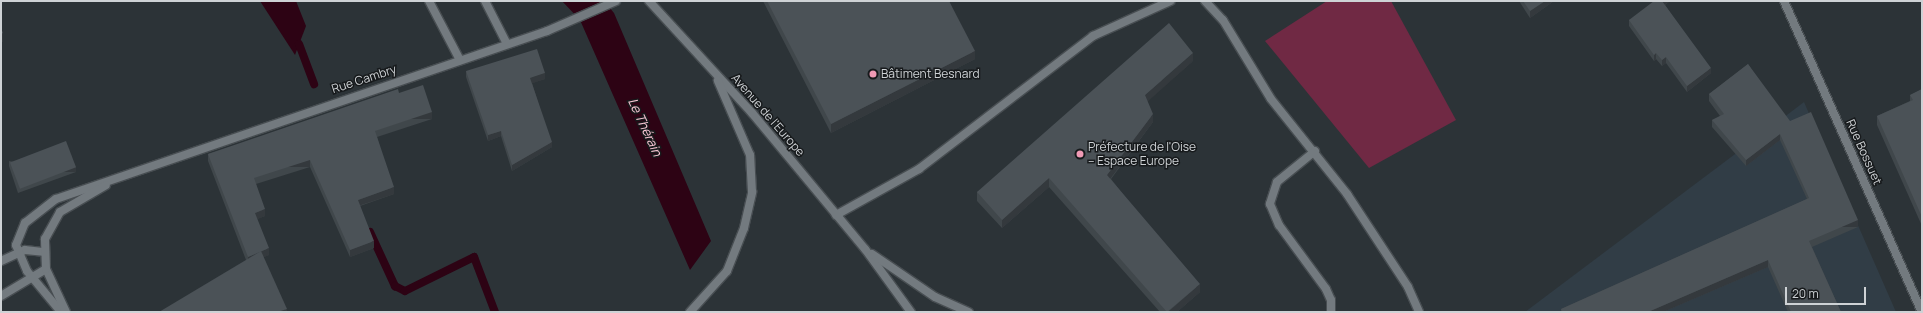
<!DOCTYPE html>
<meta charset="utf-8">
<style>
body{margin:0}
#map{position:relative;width:1923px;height:313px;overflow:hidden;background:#2c3337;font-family:Manrope,sans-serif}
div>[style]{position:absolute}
.built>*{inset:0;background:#313d46}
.green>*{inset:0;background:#702944}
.water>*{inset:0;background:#2d0314}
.stream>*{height:8px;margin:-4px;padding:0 4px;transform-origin:4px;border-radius:4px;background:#2d0314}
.roads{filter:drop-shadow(1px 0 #484e52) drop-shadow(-1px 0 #484e52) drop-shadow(0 1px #484e52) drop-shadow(0 -1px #484e52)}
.lane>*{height:8px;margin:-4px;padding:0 4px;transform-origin:4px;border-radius:4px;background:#737a7f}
.street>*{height:8px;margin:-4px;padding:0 4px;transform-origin:4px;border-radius:4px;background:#737a7f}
.wall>*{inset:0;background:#40474b}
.shaded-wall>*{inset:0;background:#34393d;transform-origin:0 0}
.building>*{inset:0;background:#4b5257;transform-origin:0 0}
.dots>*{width:11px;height:11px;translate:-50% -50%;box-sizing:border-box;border:2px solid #171a1c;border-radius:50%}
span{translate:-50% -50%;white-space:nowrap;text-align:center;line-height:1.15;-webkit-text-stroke:3px #171a1c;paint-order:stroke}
.poi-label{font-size:12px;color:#ced2d5}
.left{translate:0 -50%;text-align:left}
.street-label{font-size:12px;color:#ced2d5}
.water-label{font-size:13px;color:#fac7d6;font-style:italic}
.frame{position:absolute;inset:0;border:2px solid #ced2d5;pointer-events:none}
.scale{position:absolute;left:1785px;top:287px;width:81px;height:18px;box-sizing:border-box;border:2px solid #ced2d5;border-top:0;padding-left:5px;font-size:12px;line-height:14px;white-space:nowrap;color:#ced2d5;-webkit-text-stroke:3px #171a1c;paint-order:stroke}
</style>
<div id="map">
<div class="built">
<i style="clip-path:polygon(1804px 102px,1896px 312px,1525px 312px,1783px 118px)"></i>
</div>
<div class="green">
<i style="clip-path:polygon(1327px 1px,1391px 1px,1456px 120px,1369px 168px,1265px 41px)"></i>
</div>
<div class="water">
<i style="clip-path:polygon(260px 1px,296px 1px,306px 26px,295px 55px)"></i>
<i style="clip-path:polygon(562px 1px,604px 1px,614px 13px,711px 241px,690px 270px,580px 20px)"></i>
</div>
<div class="stream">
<i style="left:299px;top:44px;width:43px;rotate:69.4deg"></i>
<i style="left:370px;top:232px;width:60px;rotate:65.2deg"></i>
<i style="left:395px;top:286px;width:11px;rotate:27deg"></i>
<i style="left:405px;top:291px;width:77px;rotate:-26.2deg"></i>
<i style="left:474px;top:257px;width:59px;rotate:69.1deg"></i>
</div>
<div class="roads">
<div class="lane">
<i style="left:429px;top:1px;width:67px;rotate:62.3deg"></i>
<i style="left:485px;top:1px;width:48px;rotate:62.9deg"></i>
<i style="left:1205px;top:1px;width:26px;rotate:47deg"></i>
<i style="left:1223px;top:20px;width:92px;rotate:58.7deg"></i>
<i style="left:1271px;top:99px;width:122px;rotate:51.3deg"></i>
<i style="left:1347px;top:194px;width:111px;rotate:56.7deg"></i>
<i style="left:1408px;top:287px;width:27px;rotate:66deg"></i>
<i style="left:1315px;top:151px;width:49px;rotate:140.8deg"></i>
<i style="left:1277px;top:182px;width:23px;rotate:108deg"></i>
<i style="left:1270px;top:204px;width:23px;rotate:67deg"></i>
<i style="left:1279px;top:225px;width:79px;rotate:53.7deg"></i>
<i style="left:1326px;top:289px;width:12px;rotate:66deg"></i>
<i style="left:1331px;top:300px;width:12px;rotate:90deg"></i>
<i style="left:836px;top:215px;width:95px;rotate:-29deg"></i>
<i style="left:919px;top:169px;width:219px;rotate:-37.4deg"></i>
<i style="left:1093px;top:36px;width:85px;rotate:-24.4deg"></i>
</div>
<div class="street">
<i style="left:649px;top:1px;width:152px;rotate:47.4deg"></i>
<i style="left:752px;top:113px;width:177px;rotate:50.3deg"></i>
<i style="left:865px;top:249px;width:78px;rotate:53.9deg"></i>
<i style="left:1784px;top:1px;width:340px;rotate:66.1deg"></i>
<i style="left:872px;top:254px;width:76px;rotate:34.3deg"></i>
<i style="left:935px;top:297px;width:37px;rotate:24deg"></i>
<i style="left:1px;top:261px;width:26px;rotate:-25deg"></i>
<i style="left:25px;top:250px;width:18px;rotate:6deg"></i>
<i style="left:1px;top:296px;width:52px;rotate:-31deg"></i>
<i style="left:61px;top:312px;width:53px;rotate:-129.7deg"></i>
<i style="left:27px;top:271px;width:28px;rotate:-113deg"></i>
<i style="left:16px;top:245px;width:24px;rotate:-68deg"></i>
<i style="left:25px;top:223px;width:39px;rotate:-38deg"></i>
<i style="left:56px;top:199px;width:519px;rotate:-18.89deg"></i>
<i style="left:547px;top:31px;width:75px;rotate:-23.5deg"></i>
<i style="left:66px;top:312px;width:47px;rotate:-114.9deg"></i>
<i style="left:46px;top:269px;width:30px;rotate:-92deg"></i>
<i style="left:45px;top:239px;width:31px;rotate:-61deg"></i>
<i style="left:60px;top:212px;width:53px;rotate:-30.4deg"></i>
<i style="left:690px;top:312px;width:55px;rotate:-47.9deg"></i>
<i style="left:727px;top:271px;width:46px;rotate:-68.4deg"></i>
<i style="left:744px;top:228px;width:37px;rotate:-77deg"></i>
<i style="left:752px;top:192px;width:37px;rotate:-93deg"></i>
<i style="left:750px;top:155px;width:81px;rotate:-113.4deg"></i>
</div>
</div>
<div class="wall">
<i style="clip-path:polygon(763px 1px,949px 1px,975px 59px,831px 133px)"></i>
<i style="clip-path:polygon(1519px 1px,1554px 1px,1530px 18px)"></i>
<i style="clip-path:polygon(1670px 1px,1665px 5px,1711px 73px,1687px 92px,1666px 63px,1662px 66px,1656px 59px,1654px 61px,1629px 26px,1629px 20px)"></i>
<i style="clip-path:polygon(1193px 61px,1147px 101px,1153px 122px,1111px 179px,1200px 292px,1177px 312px,1160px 312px,1049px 187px,1002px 228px,977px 201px,977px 192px)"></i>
<i style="clip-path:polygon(1748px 64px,1858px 227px,1812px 247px,1841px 312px,1788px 312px,1768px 267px,1663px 312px,1561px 312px,1561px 309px,1807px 199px,1780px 140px,1746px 166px,1712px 127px,1712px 120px,1720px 116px,1709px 101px,1709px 94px)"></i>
<i style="clip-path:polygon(466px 71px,545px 79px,532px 83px,552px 147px,512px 171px,501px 136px,488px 141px,466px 77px)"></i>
<i style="clip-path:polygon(1922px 89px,1922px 226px,1877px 125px,1877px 116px,1910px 101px,1910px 95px)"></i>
<i style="clip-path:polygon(399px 93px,432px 119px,377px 137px,394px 194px,360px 206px,374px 248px,350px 257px,310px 167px,256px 184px,265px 216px,257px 219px,269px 255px,263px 257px,287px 312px,246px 260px,208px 161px,208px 154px)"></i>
<i style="clip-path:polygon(9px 161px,76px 172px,18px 193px,9px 166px)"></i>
</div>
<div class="shaded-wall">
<i style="clip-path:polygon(1545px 1px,1554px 1px,1530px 18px,1530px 11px)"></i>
<i style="clip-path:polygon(1662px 1px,1670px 1px,1662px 7px)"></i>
<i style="left:3px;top:33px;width:9px;height:2px;rotate:90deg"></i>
<i style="clip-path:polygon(975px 51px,975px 59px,831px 133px,831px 124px)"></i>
<i style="clip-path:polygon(1193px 53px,1193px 61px,1145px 104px,1145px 95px)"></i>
<i style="clip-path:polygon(1656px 53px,1656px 59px,1654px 61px,1654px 55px)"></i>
<i style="clip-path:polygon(1666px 57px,1666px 63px,1662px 66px,1662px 60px)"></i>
<i style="clip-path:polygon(1711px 68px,1711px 73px,1687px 92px,1687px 86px)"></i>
<i style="clip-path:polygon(545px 73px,545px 79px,530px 84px,530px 78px)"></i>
<i style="left:432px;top:112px;width:7px;height:60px;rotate:90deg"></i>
<i style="clip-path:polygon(1153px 114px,1153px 122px,1107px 183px,1107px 175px)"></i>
<i style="clip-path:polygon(501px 131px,501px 136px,488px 141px,488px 135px)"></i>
<i style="clip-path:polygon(1780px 134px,1780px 140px,1746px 166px,1746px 160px)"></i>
<i style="clip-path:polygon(552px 142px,552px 147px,512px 171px,512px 165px)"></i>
<i style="left:310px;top:160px;width:7px;height:59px;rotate:90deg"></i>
<i style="left:76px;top:167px;width:5px;height:62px;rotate:90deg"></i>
<i style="clip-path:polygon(1049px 178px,1049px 187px,1002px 228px,1002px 220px)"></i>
<i style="clip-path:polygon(394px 187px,394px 194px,358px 206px,358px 200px)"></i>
<i style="clip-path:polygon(265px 209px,265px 216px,255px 220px,255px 213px)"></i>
<i style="left:1858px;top:220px;width:7px;height:53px;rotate:90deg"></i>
<i style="clip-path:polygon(374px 241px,374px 248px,350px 257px,350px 250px)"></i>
<i style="clip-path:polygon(269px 248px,269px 255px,248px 264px,248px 257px)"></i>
<i style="clip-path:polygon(1768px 260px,1768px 267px,1663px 312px,1648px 312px)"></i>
<i style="clip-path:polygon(1200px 284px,1200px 292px,1177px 312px,1168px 312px)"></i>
<i style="clip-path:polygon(287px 309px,287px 312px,278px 312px)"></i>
</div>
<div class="building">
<i style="clip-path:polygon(767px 1px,949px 1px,975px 51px,831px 124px)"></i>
<i style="clip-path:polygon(1523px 1px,1545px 1px,1530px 11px)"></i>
<i style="clip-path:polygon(1654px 1px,1663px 1px,1662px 1px,1711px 68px,1687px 86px,1666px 57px,1662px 60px,1656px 53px,1654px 55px,1629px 20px)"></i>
<i style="clip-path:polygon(1169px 23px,1193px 53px,1145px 95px,1153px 114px,1107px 175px,1200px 284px,1167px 312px,1049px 178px,1002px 220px,977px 192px)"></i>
<i style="clip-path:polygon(1px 28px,3px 33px,1px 34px)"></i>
<i style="clip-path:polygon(537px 49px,545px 73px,530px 78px,552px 142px,512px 165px,501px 131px,488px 135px,466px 71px)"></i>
<i style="clip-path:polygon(1748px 64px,1790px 121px,1811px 112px,1858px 220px,1809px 241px,1841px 312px,1791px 312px,1768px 260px,1648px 312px,1562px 312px,1561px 309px,1809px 198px,1780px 134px,1746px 160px,1712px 120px,1724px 114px,1709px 94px)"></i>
<i style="clip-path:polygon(423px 85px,432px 112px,375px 131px,394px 187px,358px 200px,374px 241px,350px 250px,310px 160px,254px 178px,265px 209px,255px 213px,269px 248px,248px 257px,208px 154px,398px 89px,399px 93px)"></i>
<i style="clip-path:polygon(1922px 89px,1922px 217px,1877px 116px,1913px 100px,1910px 95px)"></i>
<i style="left:66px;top:141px;width:28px;height:60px;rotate:69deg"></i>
<i style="clip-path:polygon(261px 251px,287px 309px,278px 312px,159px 312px)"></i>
</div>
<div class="dots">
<i style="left:873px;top:74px;background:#f09ab5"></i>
<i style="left:1080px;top:154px;background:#f09ab5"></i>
</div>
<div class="poi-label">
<span class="left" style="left:881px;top:74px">Bâtiment Besnard</span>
<span class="left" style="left:1088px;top:154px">Préfecture de l'Oise<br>– Espace Europe</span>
</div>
<div class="street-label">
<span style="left:364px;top:79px;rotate:-18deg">Rue Cambry</span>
<span style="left:768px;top:115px;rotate:49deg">Avenue de l'Europe</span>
<span style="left:1864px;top:152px;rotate:66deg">Rue Bossuet</span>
</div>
<div class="water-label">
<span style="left:645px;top:127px;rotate:65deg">Le Thérain</span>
</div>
<div class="frame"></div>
<div class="scale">20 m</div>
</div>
